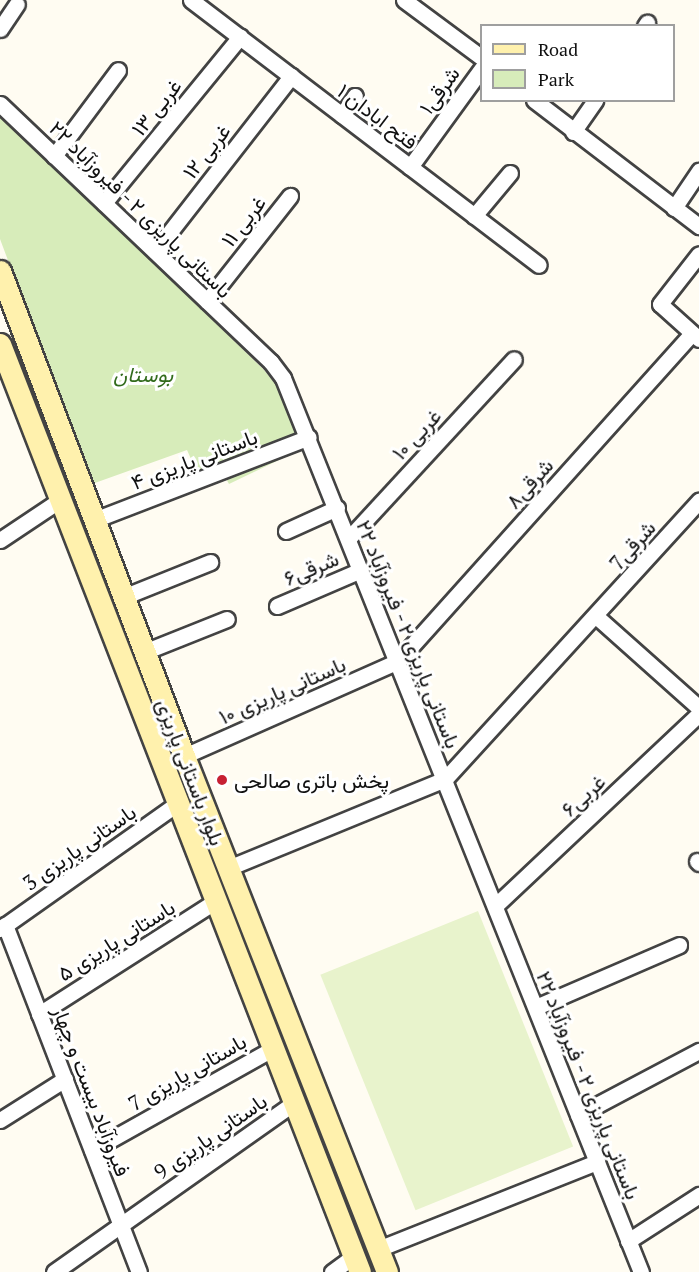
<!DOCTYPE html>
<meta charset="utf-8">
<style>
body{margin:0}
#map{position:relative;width:699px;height:1272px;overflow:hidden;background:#fffcf2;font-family:"PT Serif",Vazirmatn,serif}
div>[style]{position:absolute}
.green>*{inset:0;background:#d7ecba}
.pitch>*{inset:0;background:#e8f3cc;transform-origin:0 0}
.roads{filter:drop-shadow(2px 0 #434343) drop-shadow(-2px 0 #434343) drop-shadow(0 2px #434343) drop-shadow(0 -2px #434343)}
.street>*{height:15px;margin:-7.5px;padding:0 7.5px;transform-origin:7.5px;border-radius:7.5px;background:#fff}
.secondary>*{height:21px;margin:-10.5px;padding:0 10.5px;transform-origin:10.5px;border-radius:10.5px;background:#fff1ad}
.dots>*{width:16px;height:16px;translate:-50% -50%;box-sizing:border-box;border:3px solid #fff;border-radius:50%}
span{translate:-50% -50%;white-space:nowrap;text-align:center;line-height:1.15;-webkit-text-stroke:6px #fff;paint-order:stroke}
.street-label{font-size:21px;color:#101010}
.park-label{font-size:21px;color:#326b1c;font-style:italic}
.poi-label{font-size:21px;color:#101010}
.left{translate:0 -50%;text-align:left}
.legend{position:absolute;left:480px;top:24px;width:195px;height:78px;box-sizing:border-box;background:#fff;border:2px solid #9f9f9f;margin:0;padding:8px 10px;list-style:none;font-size:18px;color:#101010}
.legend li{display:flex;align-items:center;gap:12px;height:30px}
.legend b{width:30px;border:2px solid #9f9f9f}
</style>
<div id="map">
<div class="green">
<i style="clip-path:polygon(0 114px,264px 370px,277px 386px,306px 447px,229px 484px,220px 468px,199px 477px,187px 450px,92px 484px,0 239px)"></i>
</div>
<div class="pitch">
<i style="left:478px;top:911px;width:254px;height:170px;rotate:68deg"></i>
</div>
<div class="roads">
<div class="street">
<i style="left:191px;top:0;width:437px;rotate:37.3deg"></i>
<i style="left:404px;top:0;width:97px;rotate:36.6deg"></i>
<i style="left:645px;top:26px;width:4px;rotate:-56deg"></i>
<i style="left:0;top:29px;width:30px;rotate:-56deg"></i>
<i style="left:534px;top:100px;width:208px;rotate:37.4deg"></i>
<i style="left:0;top:104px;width:374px;rotate:43.6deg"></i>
<i style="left:271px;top:362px;width:20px;rotate:53deg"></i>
<i style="left:283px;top:378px;width:963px;rotate:68.18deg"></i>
<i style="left:342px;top:115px;width:23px;rotate:-56deg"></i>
<i style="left:573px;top:132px;width:39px;rotate:-55deg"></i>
<i style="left:54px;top:156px;width:107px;rotate:-53.3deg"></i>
<i style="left:410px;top:167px;width:122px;rotate:-54deg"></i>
<i style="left:104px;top:203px;width:215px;rotate:-50.7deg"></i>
<i style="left:674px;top:208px;width:45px;rotate:-56deg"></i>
<i style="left:474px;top:216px;width:56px;rotate:-50.1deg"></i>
<i style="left:155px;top:251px;width:222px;rotate:-52.1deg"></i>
<i style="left:207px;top:301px;width:134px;rotate:-51.7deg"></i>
<i style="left:699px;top:339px;width:52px;rotate:-138.1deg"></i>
<i style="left:660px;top:304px;width:63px;rotate:-52deg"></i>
<i style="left:94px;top:520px;width:230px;rotate:-21.1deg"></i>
<i style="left:286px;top:531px;width:56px;rotate:-24.3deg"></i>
<i style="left:349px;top:538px;width:243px;rotate:-47.3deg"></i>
<i style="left:0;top:540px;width:72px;rotate:-33.7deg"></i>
<i style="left:123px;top:597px;width:94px;rotate:-21.9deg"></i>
<i style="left:277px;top:606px;width:91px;rotate:-23.2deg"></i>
<i style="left:597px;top:617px;width:137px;rotate:41.7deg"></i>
<i style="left:144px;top:652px;width:89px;rotate:-21.7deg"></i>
<i style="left:184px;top:756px;width:234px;rotate:-23.9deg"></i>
<i style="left:398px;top:661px;width:440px;rotate:-48.1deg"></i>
<i style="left:697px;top:861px;width:3px;rotate:45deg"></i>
<i style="left:228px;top:868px;width:235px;rotate:-22.3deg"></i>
<i style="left:445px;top:779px;width:377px;rotate:-47.6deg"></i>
<i style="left:495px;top:906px;width:280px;rotate:-43.3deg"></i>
<i style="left:5px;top:925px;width:372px;rotate:68.9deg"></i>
<i style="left:0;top:929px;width:218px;rotate:-35.3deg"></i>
<i style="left:536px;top:1007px;width:156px;rotate:-23.4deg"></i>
<i style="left:39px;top:1014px;width:210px;rotate:-32.6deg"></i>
<i style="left:578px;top:1115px;width:137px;rotate:-27.9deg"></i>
<i style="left:0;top:1120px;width:77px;rotate:-32.2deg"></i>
<i style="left:92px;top:1150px;width:206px;rotate:-29.3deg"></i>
<i style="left:628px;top:1241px;width:85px;rotate:-32.9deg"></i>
<i style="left:378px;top:1249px;width:236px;rotate:-21.7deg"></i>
<i style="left:54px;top:1272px;width:294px;rotate:-35.2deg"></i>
<i style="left:332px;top:1272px;width:27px;rotate:-36deg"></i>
</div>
<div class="secondary">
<i style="left:0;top:271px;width:519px;rotate:69.22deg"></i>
<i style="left:184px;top:756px;width:554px;rotate:68.52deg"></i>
<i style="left:0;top:344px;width:995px;rotate:68.8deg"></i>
</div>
</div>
<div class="dots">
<i style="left:222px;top:780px;background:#c72133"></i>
</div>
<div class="street-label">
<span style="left:439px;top:90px;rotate:-54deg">شرقی۱</span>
<span style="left:156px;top:107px;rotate:-51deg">غربی ۱۳</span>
<span style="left:378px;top:116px;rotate:37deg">فتح ابادان ۱</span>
<span style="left:206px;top:151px;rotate:-52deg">غربی ۱۲</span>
<span style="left:141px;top:209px;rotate:44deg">باستانی پاریزی ۲ - فیروزآباد ۲۲</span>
<span style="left:243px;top:221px;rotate:-52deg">غربی ۱۱</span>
<span style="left:416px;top:434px;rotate:-47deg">غربی ۱۰</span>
<span style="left:194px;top:459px;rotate:-21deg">باستانی پاریزی ۴</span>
<span style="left:529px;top:483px;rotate:-48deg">شرقی۸</span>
<span style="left:632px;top:545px;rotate:-49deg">شرقی7</span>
<span style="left:311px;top:568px;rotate:-23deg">شرقی۶</span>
<span style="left:409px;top:634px;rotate:68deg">باستانی پاریزی ۲ - فیروزآباد ۲۲</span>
<span style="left:282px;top:690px;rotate:-24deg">باستانی پاریزی ۱۰</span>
<span style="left:191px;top:772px;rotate:69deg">بلوار باستانی پاریزی</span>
<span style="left:583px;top:795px;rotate:-43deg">غربی۶</span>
<span style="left:79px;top:847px;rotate:-35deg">باستانی پاریزی 3</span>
<span style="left:116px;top:940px;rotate:-32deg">باستانی پاریزی ۵</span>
<span style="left:187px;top:1072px;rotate:-30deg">باستانی پاریزی 7</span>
<span style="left:589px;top:1085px;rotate:68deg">باستانی پاریزی ۲ - فیروزآباد ۲۲</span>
<span style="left:92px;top:1091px;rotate:69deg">فیروزآباد بیست و چهار</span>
<span style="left:210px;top:1136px;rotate:-35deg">باستانی پاریزی 9</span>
</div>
<div class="park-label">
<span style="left:143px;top:374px">بوستان</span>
</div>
<div class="poi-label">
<span class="left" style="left:234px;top:780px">پخش باتری صالحی</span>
</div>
<ul class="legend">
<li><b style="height:8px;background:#fff1ad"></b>Road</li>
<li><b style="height:16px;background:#d7ecba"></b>Park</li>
</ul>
</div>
